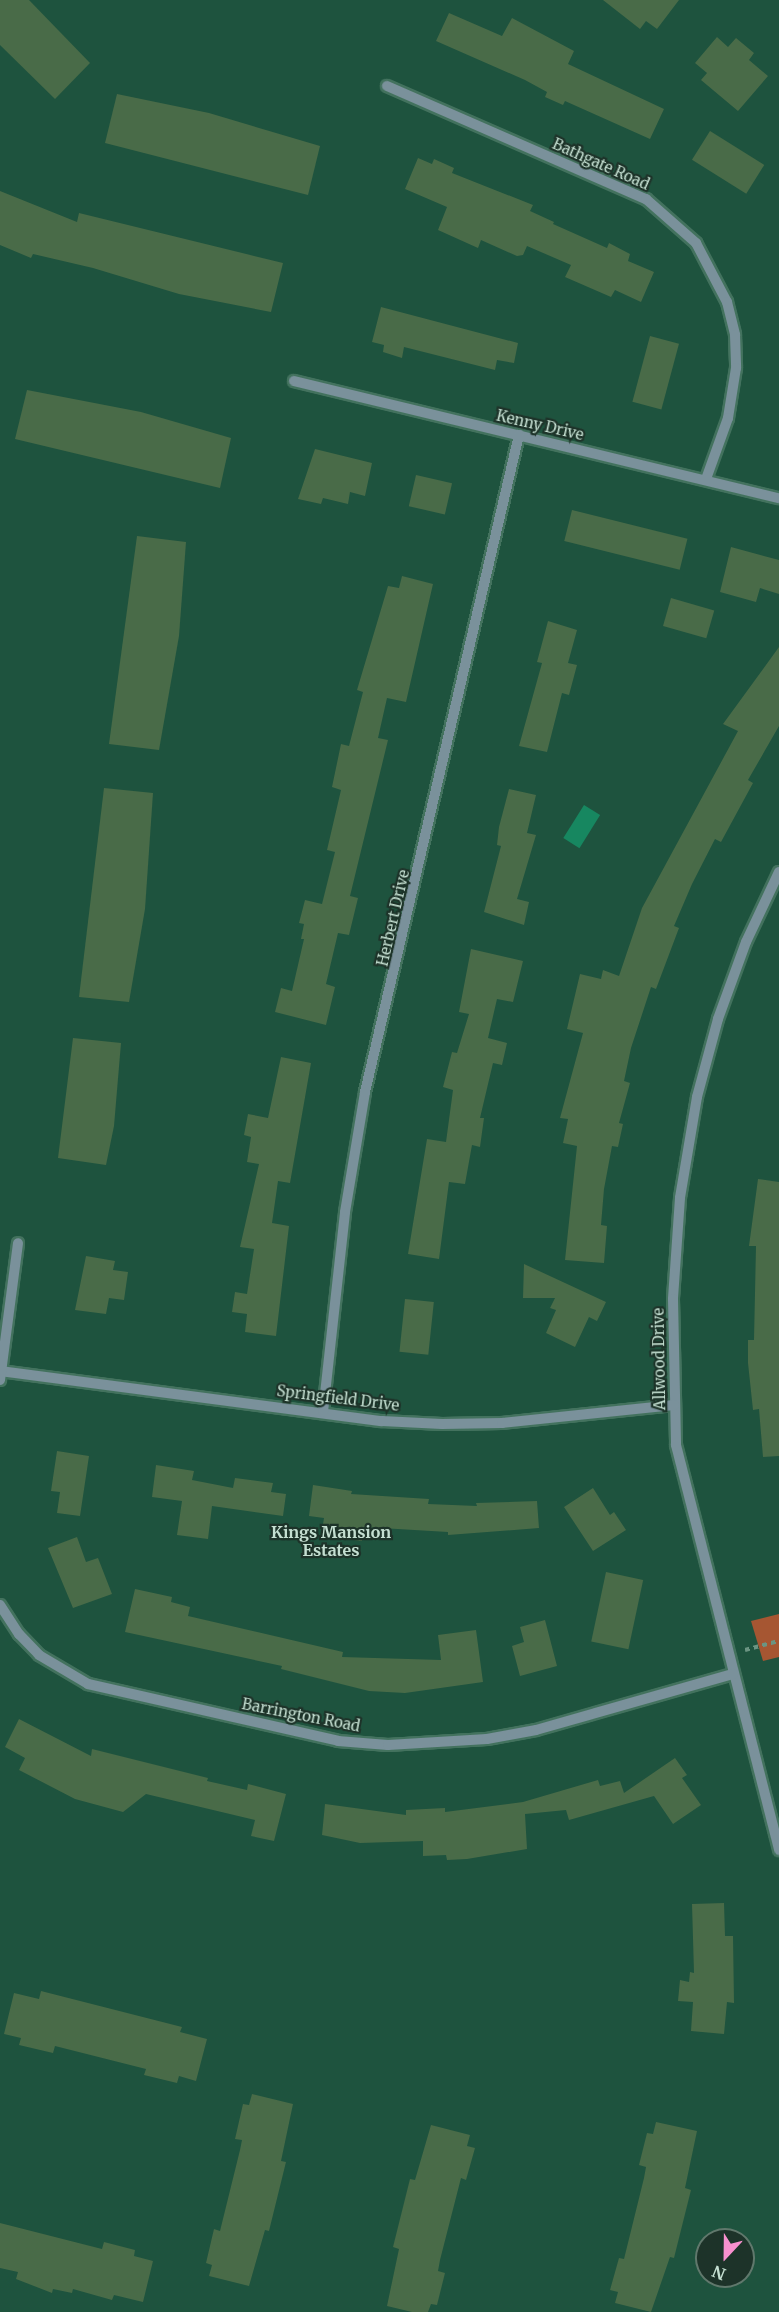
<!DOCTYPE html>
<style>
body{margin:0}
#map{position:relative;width:779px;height:2312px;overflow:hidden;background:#1e533e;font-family:Merriweather,serif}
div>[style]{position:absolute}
.green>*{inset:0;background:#a65632}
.water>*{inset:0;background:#178760;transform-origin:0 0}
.building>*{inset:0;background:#496b48;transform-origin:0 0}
.path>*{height:4px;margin-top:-2px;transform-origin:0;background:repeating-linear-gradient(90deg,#6b9482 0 4.5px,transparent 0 9px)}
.roads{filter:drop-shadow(2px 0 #43725e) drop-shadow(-2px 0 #43725e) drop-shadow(0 2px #43725e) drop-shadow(0 -2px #43725e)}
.minor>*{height:10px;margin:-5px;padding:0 5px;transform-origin:5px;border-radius:5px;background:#7a919b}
span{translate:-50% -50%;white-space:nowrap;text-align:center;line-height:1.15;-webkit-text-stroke:4.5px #1d3329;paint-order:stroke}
.street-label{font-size:15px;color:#c4dfd1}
.neighbourhood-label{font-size:16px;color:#c4dfd1;font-weight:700}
.north{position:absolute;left:695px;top:2228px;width:60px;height:60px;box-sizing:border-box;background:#1d3329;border:2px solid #60786c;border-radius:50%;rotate:202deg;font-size:16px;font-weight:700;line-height:24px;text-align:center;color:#c4dfd1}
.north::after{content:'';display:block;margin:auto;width:21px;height:27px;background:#f790ce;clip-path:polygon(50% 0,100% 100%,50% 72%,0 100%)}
</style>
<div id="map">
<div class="green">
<i style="clip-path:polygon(779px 1614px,779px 1657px,763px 1661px,751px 1621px)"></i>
</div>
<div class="water">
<i style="left:584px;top:805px;width:19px;height:39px;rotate:32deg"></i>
</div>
<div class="building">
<i style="clip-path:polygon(0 0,29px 0,90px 63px,55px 99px,0 45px)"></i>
<i style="clip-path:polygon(603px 0,679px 0,657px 29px,646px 21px,640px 29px)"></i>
<i style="clip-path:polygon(449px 13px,502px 36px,512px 18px,574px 51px,568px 64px,664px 109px,650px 139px,565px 101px,563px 105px,545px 97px,547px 92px,525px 80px,436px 41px)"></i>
<i style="clip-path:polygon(717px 37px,728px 47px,736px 38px,754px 53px,749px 60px,768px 76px,738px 111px,701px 80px,707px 73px,695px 63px)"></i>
<i style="clip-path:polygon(117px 94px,209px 113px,320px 146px,308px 195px,105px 143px)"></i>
<i style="left:710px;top:131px;width:64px;height:34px;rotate:32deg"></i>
<i style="clip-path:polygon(418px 158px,432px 164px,434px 159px,454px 168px,452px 173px,533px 205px,530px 211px,554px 222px,553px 224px,607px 248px,609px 243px,630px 254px,628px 261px,654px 272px,641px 302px,615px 290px,611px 297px,565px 277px,571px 265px,527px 246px,523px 255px,517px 256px,481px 240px,478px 248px,438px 230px,447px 207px,405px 189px)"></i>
<i style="clip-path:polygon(0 191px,77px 222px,79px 213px,283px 263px,271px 312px,179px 294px,93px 268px,33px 254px,31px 258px,0 245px)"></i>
<i style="clip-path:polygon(381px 307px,518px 343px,514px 363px,497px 360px,495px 370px,404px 347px,402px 358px,383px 352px,384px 345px,372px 342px)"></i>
<i style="left:650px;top:336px;width:30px;height:68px;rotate:15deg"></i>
<i style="clip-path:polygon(27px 390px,141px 412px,231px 438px,220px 488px,15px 439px)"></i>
<i style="clip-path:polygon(315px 449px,372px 463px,365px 496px,350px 492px,348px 504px,323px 498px,321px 504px,298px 499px)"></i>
<i style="left:416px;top:475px;width:37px;height:32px;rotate:13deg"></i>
<i style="left:572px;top:510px;width:119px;height:32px;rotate:14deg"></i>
<i style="clip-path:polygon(137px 536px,186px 542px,179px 636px,159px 750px,109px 744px)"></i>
<i style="clip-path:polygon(731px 547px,779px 560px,779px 594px,760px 588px,756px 602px,720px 592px)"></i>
<i style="clip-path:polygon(402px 576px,433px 584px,406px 702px,387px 698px,378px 738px,388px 740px,350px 896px,358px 898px,349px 935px,338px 933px,326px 984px,335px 987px,326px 1025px,275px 1012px,281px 988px,292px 991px,304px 939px,301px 939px,304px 924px,299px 923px,305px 900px,322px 904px,335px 852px,327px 850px,341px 790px,332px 787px,341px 744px,349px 746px,363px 692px,357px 690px,388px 586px,399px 588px)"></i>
<i style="left:671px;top:598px;width:45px;height:29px;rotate:16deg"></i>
<i style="clip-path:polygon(548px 621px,577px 630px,568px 663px,577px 665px,569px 695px,562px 693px,547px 752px,519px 746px,542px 663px,537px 662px)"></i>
<i style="clip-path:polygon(779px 647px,779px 726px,748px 780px,753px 783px,721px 842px,715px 839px,692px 884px,674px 926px,679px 928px,656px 989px,651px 987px,631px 1048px,624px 1081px,630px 1083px,619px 1123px,623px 1124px,618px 1147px,612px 1146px,604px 1189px,601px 1225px,607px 1226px,604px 1263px,565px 1260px,577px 1146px,563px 1143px,568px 1119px,560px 1118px,583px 1033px,567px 1029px,580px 974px,601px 979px,603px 970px,619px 976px,642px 908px,738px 731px,723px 724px)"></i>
<i style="clip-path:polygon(104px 788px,153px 793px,145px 909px,129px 1002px,79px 997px)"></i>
<i style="clip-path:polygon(509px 789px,536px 795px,527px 833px,536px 835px,517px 899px,529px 902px,524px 925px,484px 912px,501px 846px,497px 845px,499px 827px)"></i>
<i style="clip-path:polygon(471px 949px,523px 961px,513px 1002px,497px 999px,488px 1038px,507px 1043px,502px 1065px,493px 1063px,480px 1118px,484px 1118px,480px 1147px,472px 1145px,465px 1184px,449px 1182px,439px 1259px,408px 1254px,427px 1139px,446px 1142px,453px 1090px,443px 1087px,452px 1052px,457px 1053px,469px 1014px,459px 1012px)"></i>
<i style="clip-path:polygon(73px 1038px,121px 1043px,114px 1126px,106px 1165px,58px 1158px)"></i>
<i style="clip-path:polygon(281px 1057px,311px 1063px,290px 1183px,278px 1181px,272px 1223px,289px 1226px,276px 1336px,245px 1332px,247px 1314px,232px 1312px,235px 1292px,247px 1294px,254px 1249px,240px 1247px,259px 1164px,247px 1162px,251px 1137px,244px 1135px,248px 1114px,268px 1118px)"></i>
<i style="clip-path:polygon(758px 1179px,779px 1182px,779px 1456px,763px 1457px,759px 1409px,753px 1410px,748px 1363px,748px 1340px,754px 1340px,756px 1246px,749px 1246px)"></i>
<i style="clip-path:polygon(86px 1256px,115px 1261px,113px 1270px,128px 1272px,124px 1300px,109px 1298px,106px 1314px,75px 1310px)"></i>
<i style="clip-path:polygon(524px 1264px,606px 1302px,597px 1321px,589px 1317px,575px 1347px,546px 1333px,556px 1310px,550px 1308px,555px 1298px,523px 1298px)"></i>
<i style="left:405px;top:1299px;width:29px;height:53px;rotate:6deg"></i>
<i style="clip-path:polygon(57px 1451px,89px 1456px,80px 1516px,57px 1513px,60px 1492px,51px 1491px)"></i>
<i style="clip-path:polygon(156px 1465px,194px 1471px,192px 1480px,233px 1488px,235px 1478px,273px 1483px,271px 1492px,286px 1494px,283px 1516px,212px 1506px,208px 1539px,177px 1535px,182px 1501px,152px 1497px)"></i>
<i style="clip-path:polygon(313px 1485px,352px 1491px,351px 1494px,429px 1499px,428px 1504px,477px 1506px,476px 1503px,537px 1501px,539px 1528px,448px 1535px,448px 1532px,364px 1527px,362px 1541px,321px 1536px,324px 1518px,309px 1516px)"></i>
<i style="clip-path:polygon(593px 1488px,610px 1515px,614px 1512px,626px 1530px,593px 1551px,564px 1507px)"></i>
<i style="clip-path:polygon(77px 1537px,86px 1562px,98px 1558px,112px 1594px,73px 1608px,48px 1548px)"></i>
<i style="left:606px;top:1572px;width:38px;height:71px;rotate:12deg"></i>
<i style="clip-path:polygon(135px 1589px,172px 1597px,171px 1602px,190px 1607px,188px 1616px,343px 1652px,342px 1657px,441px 1660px,438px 1635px,476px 1630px,483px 1682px,405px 1693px,369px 1691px,281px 1669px,282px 1666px,125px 1632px)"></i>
<i style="clip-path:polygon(545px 1620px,557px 1666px,520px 1676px,512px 1646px,524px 1642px,520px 1627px)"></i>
<i style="clip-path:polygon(19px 1719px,91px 1756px,92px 1749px,208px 1778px,207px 1781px,247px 1790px,248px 1784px,286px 1794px,274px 1841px,251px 1836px,255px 1820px,146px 1794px,123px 1812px,75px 1799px,19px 1770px,25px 1758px,5px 1747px)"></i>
<i style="clip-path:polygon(675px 1758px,687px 1775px,682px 1778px,701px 1805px,673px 1824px,654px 1796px,569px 1820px,566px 1810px,525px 1814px,527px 1849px,467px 1859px,447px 1860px,446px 1855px,423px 1856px,423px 1841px,360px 1843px,322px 1835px,325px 1804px,406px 1815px,406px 1810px,445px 1808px,445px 1812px,523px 1802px,598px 1780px,600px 1786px,620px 1781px,624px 1793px)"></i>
<i style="clip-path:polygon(724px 1903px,725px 1936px,733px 1936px,734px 2003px,727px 2002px,724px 2034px,691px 2031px,693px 2002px,678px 2001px,680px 1980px,689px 1982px,690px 1972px,694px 1973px,692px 1904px)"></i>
<i style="clip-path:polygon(41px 1991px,182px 2027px,180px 2032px,207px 2039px,196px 2081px,179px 2076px,177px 2083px,144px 2075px,146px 2069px,55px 2046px,53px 2053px,19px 2045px,21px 2038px,4px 2034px,14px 1993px,39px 1999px)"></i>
<i style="clip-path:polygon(252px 2094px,293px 2104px,281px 2161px,286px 2162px,269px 2231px,265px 2230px,249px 2286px,209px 2276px,212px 2265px,206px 2263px,214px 2229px,220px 2231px,240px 2150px,242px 2140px,235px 2139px,243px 2104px,249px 2105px)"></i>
<i style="clip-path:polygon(656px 2122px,697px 2131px,685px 2188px,691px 2190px,674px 2258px,670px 2257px,651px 2312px,615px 2303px,618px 2292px,610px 2290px,619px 2258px,624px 2259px,644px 2178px,646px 2167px,639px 2165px,647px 2133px,653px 2134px)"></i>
<i style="clip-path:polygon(431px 2125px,470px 2135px,467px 2146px,475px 2148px,466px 2180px,461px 2178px,440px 2260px,438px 2271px,445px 2273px,437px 2305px,431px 2304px,428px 2312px,412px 2312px,387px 2306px,399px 2249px,393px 2247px,410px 2179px,415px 2180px)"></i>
<i style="clip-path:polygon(0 2223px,102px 2249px,104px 2242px,135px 2250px,134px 2256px,153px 2261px,143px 2302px,114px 2295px,112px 2300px,73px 2289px,72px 2293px,53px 2289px,52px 2293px,16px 2279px,18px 2272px,0 2268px)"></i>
</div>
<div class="path">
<i style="left:745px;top:1650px;width:35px;rotate:-15deg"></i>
</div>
<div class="roads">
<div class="minor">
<i style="left:387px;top:86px;width:283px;rotate:23.6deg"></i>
<i style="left:646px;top:199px;width:67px;rotate:41.3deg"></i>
<i style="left:696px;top:243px;width:67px;rotate:62.3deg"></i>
<i style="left:727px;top:302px;width:34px;rotate:76deg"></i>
<i style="left:735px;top:335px;width:33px;rotate:88deg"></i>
<i style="left:736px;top:368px;width:51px;rotate:99.1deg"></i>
<i style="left:728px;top:418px;width:65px;rotate:109.8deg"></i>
<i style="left:294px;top:381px;width:499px;rotate:13.6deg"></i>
<i style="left:779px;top:872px;width:77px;rotate:115.2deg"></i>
<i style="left:746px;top:942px;width:82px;rotate:110deg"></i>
<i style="left:718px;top:1019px;width:81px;rotate:105.1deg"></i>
<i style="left:697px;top:1097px;width:102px;rotate:99.6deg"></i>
<i style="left:680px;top:1198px;width:101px;rotate:94deg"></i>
<i style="left:673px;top:1299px;width:146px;rotate:88.8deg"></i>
<i style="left:676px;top:1445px;width:418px;rotate:75.7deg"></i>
<i style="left:0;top:1371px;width:385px;rotate:7.5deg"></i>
<i style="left:382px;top:1421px;width:60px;rotate:2.9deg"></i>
<i style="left:442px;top:1424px;width:60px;rotate:-1deg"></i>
<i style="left:502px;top:1423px;width:173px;rotate:-6deg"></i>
<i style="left:0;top:1380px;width:138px;rotate:-82.5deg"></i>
<i style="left:323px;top:1412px;width:201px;rotate:-83.7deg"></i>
<i style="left:345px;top:1212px;width:122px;rotate:-80.5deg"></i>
<i style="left:365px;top:1092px;width:675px;rotate:-76.81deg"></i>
<i style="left:0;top:1605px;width:35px;rotate:57deg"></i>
<i style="left:19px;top:1634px;width:29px;rotate:46deg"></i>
<i style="left:39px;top:1655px;width:57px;rotate:30.6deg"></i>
<i style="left:88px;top:1684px;width:256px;rotate:12.8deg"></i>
<i style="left:338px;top:1741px;width:50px;rotate:4.6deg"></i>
<i style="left:388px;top:1745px;width:99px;rotate:-3.5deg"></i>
<i style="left:487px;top:1739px;width:50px;rotate:-10.4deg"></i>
<i style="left:536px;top:1730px;width:205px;rotate:-15.9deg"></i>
</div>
</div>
<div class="street-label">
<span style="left:601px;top:164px;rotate:24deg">Bathgate Road</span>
<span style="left:540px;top:425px;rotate:13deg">Kenny Drive</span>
<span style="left:393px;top:918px;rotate:-77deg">Herbert Drive</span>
<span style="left:659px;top:1359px;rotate:-91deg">Allwood Drive</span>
<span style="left:338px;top:1398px;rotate:7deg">Springfield Drive</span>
<span style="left:301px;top:1715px;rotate:11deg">Barrington Road</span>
</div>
<div class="neighbourhood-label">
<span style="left:331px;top:1541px">Kings Mansion<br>Estates</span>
</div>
<div class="north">N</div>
</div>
